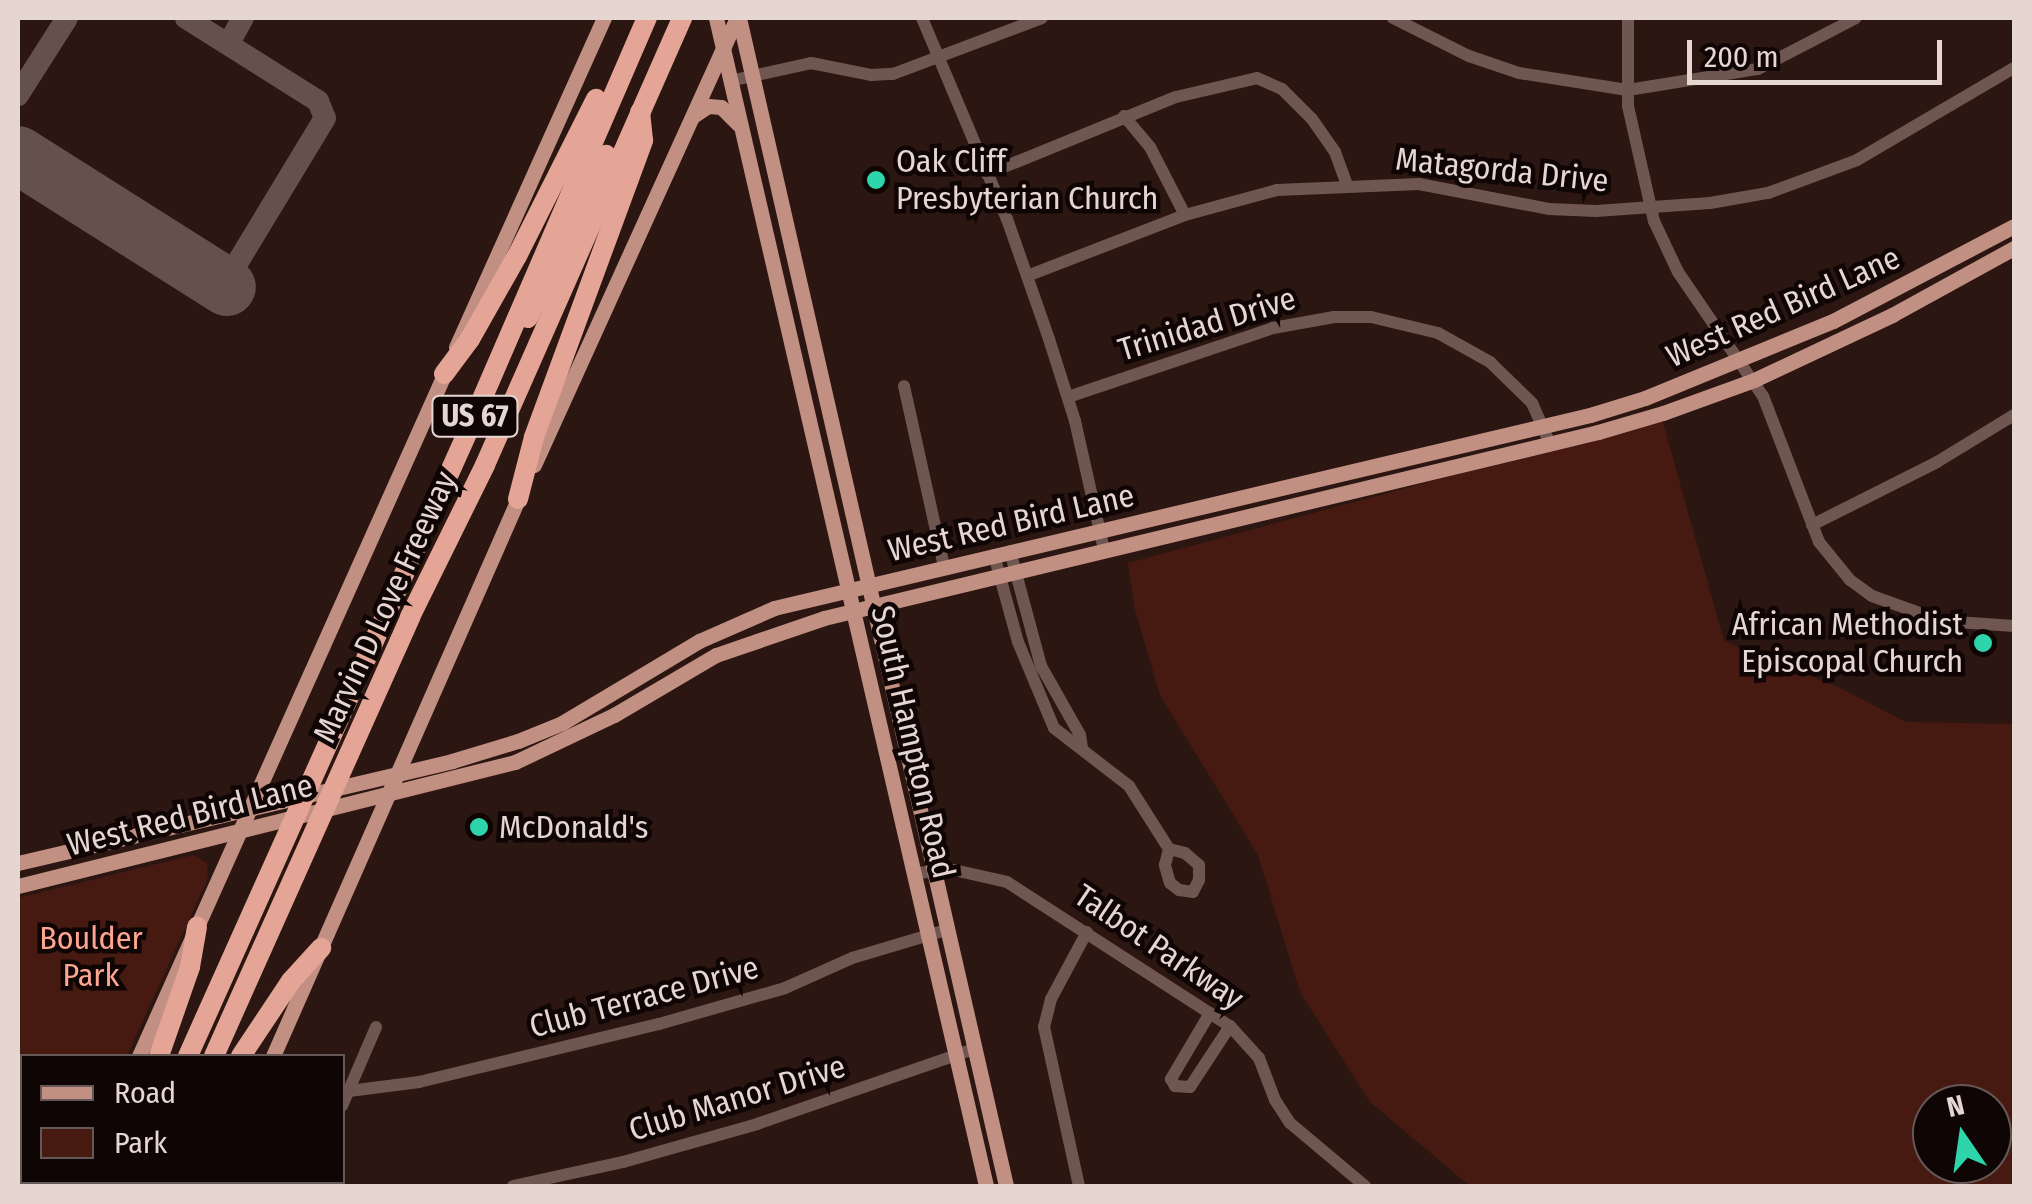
<!DOCTYPE html>
<style>
body{margin:0}
#map{position:relative;width:2032px;height:1204px;overflow:hidden;background:#2c1611;font-family:"Fira Sans Condensed",sans-serif}
div>[style]{position:absolute}
.green>*{inset:0;background:#461a11}
.taxiway>*{height:22px;margin:-11px;padding:0 11px;transform-origin:11px;border-radius:11px;background:#65514c}
.runway>*{height:58px;margin:-29px;padding:0 29px;transform-origin:29px;border-radius:29px;background:#65514c}
.minor>*{height:12px;margin:-6px;padding:0 6px;transform-origin:6px;border-radius:6px;background:#6f5650}
.major>*{height:15px;margin:-7.5px;padding:0 7.5px;transform-origin:7.5px;border-radius:7.5px;background:#c28f83}
.highway>*{height:20px;margin:-10px;padding:0 10px;transform-origin:10px;border-radius:10px;background:#e4a597}
.dots>*{width:28px;height:28px;translate:-50% -50%;box-sizing:border-box;border:5px solid #0e0504;border-radius:50%}
span{translate:-50% -50%;white-space:nowrap;text-align:center;line-height:1.15;-webkit-text-stroke:9px #0e0504;paint-order:stroke}
.shield-label span{padding:2px 8px;background:#0e0504;border:2px solid;border-radius:8px;-webkit-text-stroke-width:0}
.shield-label{font-size:30px;color:#e6d6d2;font-weight:700}
.poi-label{font-size:32px;color:#e6d6d2}
.left{translate:0 -50%;text-align:left}
.right{translate:-100% -50%;text-align:right}
.street-label{font-size:32px;color:#e6d6d2}
.park-label{font-size:32px;color:#fca592}
.frame{position:absolute;inset:0;border:20px solid #e6d6d2;pointer-events:none}
.legend{position:absolute;left:20px;top:1054px;width:325px;height:130px;box-sizing:border-box;background:#0e0504;border:2px solid #645956;margin:0;padding:12px 18px;list-style:none;font-size:30px;color:#e6d6d2}
.legend li{display:flex;align-items:center;gap:20px;height:50px}
.legend b{width:50px;border:2px solid #645956}
.north{position:absolute;left:1912px;top:1084px;width:100px;height:100px;box-sizing:border-box;background:#0e0504;border:2px solid #645956;border-radius:50%;rotate:347deg;font-size:28px;font-weight:700;line-height:40px;text-align:center;color:#e6d6d2}
.north::after{content:'';display:block;margin:auto;width:35px;height:45px;background:#2ed4aa;clip-path:polygon(50% 0,100% 100%,50% 72%,0 100%)}
.scale{position:absolute;left:1687px;top:40px;width:255px;height:45px;box-sizing:border-box;border:5px solid #e6d6d2;border-top:0;padding-left:12px;font-size:30px;line-height:35px;white-space:nowrap;color:#e6d6d2;-webkit-text-stroke:8px #0e0504;paint-order:stroke}
</style>
<div id="map">
<div class="green">
<i style="clip-path:polygon(evenodd,1662px 419px,1724px 641px,1840px 688px,1906px 722px,2014px 724px,2014px 1186px,1470px 1186px,1370px 1102px,1300px 992px,1258px 855px,1160px 695px,1135px 610px,1128px 563px,1662px 419px,1932px 1104px,1992px 1104px,1992px 1164px,1932px 1164px,1932px 1104px)"></i>
<i style="clip-path:polygon(193px 855px,207px 863px,208px 878px,127px 1056px,22px 1056px,22px 1182px,76px 1182px,74px 1186px,18px 1186px,18px 898px)"></i>
</div>
<div class="taxiway">
<i style="left:186px;top:18px;width:156px;rotate:32.2deg"></i>
<i style="left:318px;top:101px;width:18px;rotate:68deg"></i>
<i style="left:325px;top:118px;width:178px;rotate:121.2deg"></i>
<i style="left:233px;top:270px;width:20px;rotate:150deg"></i>
<i style="left:229px;top:43px;width:29px;rotate:-61deg"></i>
<i style="left:18px;top:95px;width:91px;rotate:-57.5deg"></i>
</div>
<div class="runway">
<i style="left:18px;top:155px;width:247px;rotate:32.3deg"></i>
</div>
<div class="minor">
<i style="left:922px;top:18px;width:218px;rotate:67.1deg"></i>
<i style="left:1007px;top:219px;width:127px;rotate:70.7deg"></i>
<i style="left:1049px;top:339px;width:86px;rotate:72.4deg"></i>
<i style="left:1075px;top:421px;width:132px;rotate:77.3deg"></i>
<i style="left:1393px;top:18px;width:85px;rotate:26.6deg"></i>
<i style="left:1469px;top:56px;width:53px;rotate:18.8deg"></i>
<i style="left:1519px;top:73px;width:110px;rotate:8.9deg"></i>
<i style="left:1628px;top:90px;width:132px;rotate:-9.2deg"></i>
<i style="left:1758px;top:69px;width:110px;rotate:-27.5deg"></i>
<i style="left:1628px;top:18px;width:88px;rotate:90deg"></i>
<i style="left:1628px;top:106px;width:118px;rotate:77.3deg"></i>
<i style="left:1654px;top:221px;width:56px;rotate:64.8deg"></i>
<i style="left:1678px;top:272px;width:150px;rotate:55.6deg"></i>
<i style="left:1763px;top:396px;width:156px;rotate:69deg"></i>
<i style="left:1819px;top:542px;width:49px;rotate:50.8deg"></i>
<i style="left:1850px;top:580px;width:27px;rotate:36deg"></i>
<i style="left:1872px;top:596px;width:74px;rotate:19.7deg"></i>
<i style="left:1942px;top:621px;width:72px;rotate:4deg"></i>
<i style="left:730px;top:81px;width:83px;rotate:-12.5deg"></i>
<i style="left:811px;top:63px;width:61px;rotate:11.3deg"></i>
<i style="left:871px;top:75px;width:22px;rotate:-3deg"></i>
<i style="left:893px;top:74px;width:159px;rotate:-20.6deg"></i>
<i style="left:1124px;top:116px;width:40px;rotate:50deg"></i>
<i style="left:1150px;top:147px;width:76px;rotate:62.8deg"></i>
<i style="left:987px;top:174px;width:204px;rotate:-22.2deg"></i>
<i style="left:1176px;top:97px;width:83px;rotate:-13.2deg"></i>
<i style="left:1257px;top:78px;width:27px;rotate:24deg"></i>
<i style="left:1282px;top:89px;width:42px;rotate:45deg"></i>
<i style="left:1312px;top:119px;width:40px;rotate:55.1deg"></i>
<i style="left:1335px;top:152px;width:35px;rotate:70deg"></i>
<i style="left:1027px;top:276px;width:169px;rotate:-21.1deg"></i>
<i style="left:1185px;top:215px;width:95px;rotate:-15.2deg"></i>
<i style="left:1277px;top:190px;width:142px;rotate:-2.4deg"></i>
<i style="left:1419px;top:184px;width:132px;rotate:10.9deg"></i>
<i style="left:1549px;top:209px;width:47px;rotate:2.4deg"></i>
<i style="left:1596px;top:211px;width:114px;rotate:-4deg"></i>
<i style="left:1710px;top:203px;width:59px;rotate:-9.8deg"></i>
<i style="left:1768px;top:193px;width:95px;rotate:-20.3deg"></i>
<i style="left:1857px;top:160px;width:182px;rotate:-30.4deg"></i>
<i style="left:904px;top:386px;width:185px;rotate:77.5deg"></i>
<i style="left:1068px;top:397px;width:216px;rotate:-18.6deg"></i>
<i style="left:1273px;top:328px;width:62px;rotate:-10.2deg"></i>
<i style="left:1334px;top:317px;width:37px"></i>
<i style="left:1371px;top:317px;width:69px;rotate:13.4deg"></i>
<i style="left:1438px;top:333px;width:60px;rotate:29.1deg"></i>
<i style="left:1490px;top:362px;width:59px;rotate:44.3deg"></i>
<i style="left:1532px;top:403px;width:45px;rotate:66.3deg"></i>
<i style="left:1812px;top:525px;width:140px;rotate:-26.7deg"></i>
<i style="left:1937px;top:462px;width:90px;rotate:-31.4deg"></i>
<i style="left:1010px;top:551px;width:119px;rotate:74.9deg"></i>
<i style="left:1041px;top:666px;width:79px;rotate:60.5deg"></i>
<i style="left:1080px;top:735px;width:12px;rotate:81deg"></i>
<i style="left:994px;top:555px;width:90px;rotate:74.6deg"></i>
<i style="left:1018px;top:642px;width:93px;rotate:67.3deg"></i>
<i style="left:1054px;top:728px;width:95px;rotate:37.7deg"></i>
<i style="left:1129px;top:786px;width:75px;rotate:57.6deg"></i>
<i style="left:1169px;top:849px;width:16px;rotate:14deg"></i>
<i style="left:1185px;top:853px;width:18px;rotate:41deg"></i>
<i style="left:1199px;top:865px;width:15px;rotate:90deg"></i>
<i style="left:1199px;top:880px;width:13px;rotate:117deg"></i>
<i style="left:1193px;top:892px;width:14px;rotate:-172deg"></i>
<i style="left:1179px;top:890px;width:11px;rotate:-142deg"></i>
<i style="left:1170px;top:883px;width:19px;rotate:-106deg"></i>
<i style="left:1165px;top:865px;width:16px;rotate:-76deg"></i>
<i style="left:915px;top:873px;width:39px;rotate:-4deg"></i>
<i style="left:954px;top:870px;width:54px;rotate:12.8deg"></i>
<i style="left:1007px;top:882px;width:265px;rotate:32.9deg"></i>
<i style="left:1230px;top:1026px;width:43px;rotate:47.8deg"></i>
<i style="left:1259px;top:1058px;width:45px;rotate:69.1deg"></i>
<i style="left:1275px;top:1100px;width:27px;rotate:57deg"></i>
<i style="left:1290px;top:1123px;width:98px;rotate:40deg"></i>
<i style="left:1210px;top:1013px;width:77px;rotate:120.6deg"></i>
<i style="left:1171px;top:1079px;width:8px;rotate:60deg"></i>
<i style="left:1175px;top:1086px;width:15px;rotate:4deg"></i>
<i style="left:1190px;top:1087px;width:73px;rotate:-56.7deg"></i>
<i style="left:349px;top:1091px;width:71px;rotate:-7.3deg"></i>
<i style="left:419px;top:1082px;width:247px;rotate:-13.6deg"></i>
<i style="left:659px;top:1024px;width:131px;rotate:-15.9deg"></i>
<i style="left:785px;top:988px;width:73px;rotate:-24.1deg"></i>
<i style="left:852px;top:958px;width:98px;rotate:-16.6deg"></i>
<i style="left:342px;top:1106px;width:86px;rotate:-66.7deg"></i>
<i style="left:308px;top:1186px;width:5px;rotate:-53deg"></i>
<i style="left:513px;top:1186px;width:113px;rotate:-12.3deg"></i>
<i style="left:623px;top:1162px;width:139px;rotate:-15.8deg"></i>
<i style="left:757px;top:1124px;width:229px;rotate:-19.1deg"></i>
<i style="left:1079px;top:1186px;width:163px;rotate:-102.4deg"></i>
<i style="left:1044px;top:1027px;width:29px;rotate:-76deg"></i>
<i style="left:1051px;top:999px;width:76px;rotate:-61.8deg"></i>
</div>
<div class="major">
<i style="left:716px;top:18px;width:1199px;rotate:76.98deg"></i>
<i style="left:739px;top:18px;width:1198px;rotate:77.12deg"></i>
<i style="left:693px;top:116px;width:18px;rotate:-34deg"></i>
<i style="left:708px;top:106px;width:13px;rotate:4deg"></i>
<i style="left:721px;top:107px;width:24px;rotate:45deg"></i>
<i style="left:456px;top:347px;width:361px;rotate:-65.8deg"></i>
<i style="left:534px;top:465px;width:491px;rotate:-65.6deg"></i>
<i style="left:18px;top:863px;width:446px;rotate:-13.2deg"></i>
<i style="left:452px;top:761px;width:69px;rotate:-16.9deg"></i>
<i style="left:518px;top:741px;width:48px;rotate:-22.2deg"></i>
<i style="left:562px;top:723px;width:160px;rotate:-30.9deg"></i>
<i style="left:699px;top:641px;width:82px;rotate:-23.7deg"></i>
<i style="left:774px;top:608px;width:839px;rotate:-13.31deg"></i>
<i style="left:1590px;top:415px;width:58px;rotate:-17.2deg"></i>
<i style="left:1645px;top:398px;width:203px;rotate:-22.3deg"></i>
<i style="left:1833px;top:321px;width:204px;rotate:-27.7deg"></i>
<i style="left:18px;top:886px;width:512px;rotate:-14.01deg"></i>
<i style="left:515px;top:762px;width:110px;rotate:-25.4deg"></i>
<i style="left:614px;top:715px;width:118px;rotate:-30.5deg"></i>
<i style="left:716px;top:655px;width:114px;rotate:-18.9deg"></i>
<i style="left:824px;top:618px;width:796px;rotate:-13.51deg"></i>
<i style="left:1598px;top:432px;width:68px;rotate:-16.3deg"></i>
<i style="left:1663px;top:413px;width:97px;rotate:-19.9deg"></i>
<i style="left:1754px;top:380px;width:153px;rotate:-25.2deg"></i>
<i style="left:1892px;top:315px;width:139px;rotate:-28.8deg"></i>
<i style="left:139px;top:1056px;width:754px;rotate:-65.88deg"></i>
<i style="left:273px;top:1056px;width:618px;rotate:-66.25deg"></i>
<i style="left:86px;top:1186px;width:4px;rotate:-76deg"></i>
<i style="left:211px;top:1186px;width:4px;rotate:-63deg"></i>
</div>
<div class="highway">
<i style="left:528px;top:318px;width:181px;rotate:-64.4deg"></i>
<i style="left:444px;top:374px;width:44px;rotate:-53.4deg"></i>
<i style="left:470px;top:339px;width:95px;rotate:-60.5deg"></i>
<i style="left:517px;top:256px;width:176px;rotate:-63.3deg"></i>
<i style="left:518px;top:499px;width:64px;rotate:-75.5deg"></i>
<i style="left:534px;top:437px;width:316px;rotate:-69.8deg"></i>
<i style="left:643px;top:140px;width:28px;rotate:-96deg"></i>
<i style="left:159px;top:1056px;width:94px;rotate:-70.8deg"></i>
<i style="left:190px;top:967px;width:41px;rotate:-80.1deg"></i>
<i style="left:188px;top:1056px;width:687px;rotate:-65.86deg"></i>
<i style="left:469px;top:429px;width:448px;rotate:-66.6deg"></i>
<i style="left:214px;top:1056px;width:481px;rotate:-65.9deg"></i>
<i style="left:410px;top:617px;width:169px;rotate:-63.7deg"></i>
<i style="left:485px;top:465px;width:488px;rotate:-66.2deg"></i>
<i style="left:241px;top:1056px;width:90px;rotate:-56.3deg"></i>
<i style="left:291px;top:981px;width:45px;rotate:-47.7deg"></i>
<i style="left:113px;top:1186px;width:4px;rotate:-63deg"></i>
<i style="left:130px;top:1186px;width:4px;rotate:-63deg"></i>
<i style="left:165px;top:1186px;width:6px;rotate:-45deg"></i>
</div>
<div class="dots">
<i style="left:876px;top:180px;background:#2ed4aa"></i>
<i style="left:1983px;top:643px;background:#2ed4aa"></i>
<i style="left:479px;top:827px;background:#2ed4aa"></i>
</div>
<div class="shield-label">
<span style="left:475px;top:416px">US 67</span>
</div>
<div class="poi-label">
<span class="left" style="left:896px;top:180px">Oak Cliff<br>Presbyterian Church</span>
<span class="right" style="left:1963px;top:643px">African Methodist<br>Episcopal Church</span>
<span class="left" style="left:499px;top:827px">McDonald's</span>
</div>
<div class="street-label">
<span style="left:1502px;top:170px;rotate:6deg">Matagorda Drive</span>
<span style="left:1783px;top:307px;rotate:-24deg">West Red Bird Lane</span>
<span style="left:1207px;top:324px;rotate:-17deg">Trinidad Drive</span>
<span style="left:1011px;top:523px;rotate:-13deg">West Red Bird Lane</span>
<span style="left:385px;top:607px;rotate:-65deg">Marvin D Love Freeway</span>
<span style="left:913px;top:742px;rotate:77deg">South Hampton Road</span>
<span style="left:190px;top:815px;rotate:-14deg">West Red Bird Lane</span>
<span style="left:1159px;top:947px;rotate:34deg">Talbot Parkway</span>
<span style="left:644px;top:997px;rotate:-15deg">Club Terrace Drive</span>
<span style="left:737px;top:1098px;rotate:-17deg">Club Manor Drive</span>
</div>
<div class="park-label">
<span style="left:91px;top:957px">Boulder<br>Park</span>
</div>
<div class="frame"></div>
<ul class="legend">
<li><b style="height:12px;background:#c28f83"></b>Road</li>
<li><b style="height:28px;background:#461a11"></b>Park</li>
</ul>
<div class="north">N</div>
<div class="scale">200 m</div>
</div>
